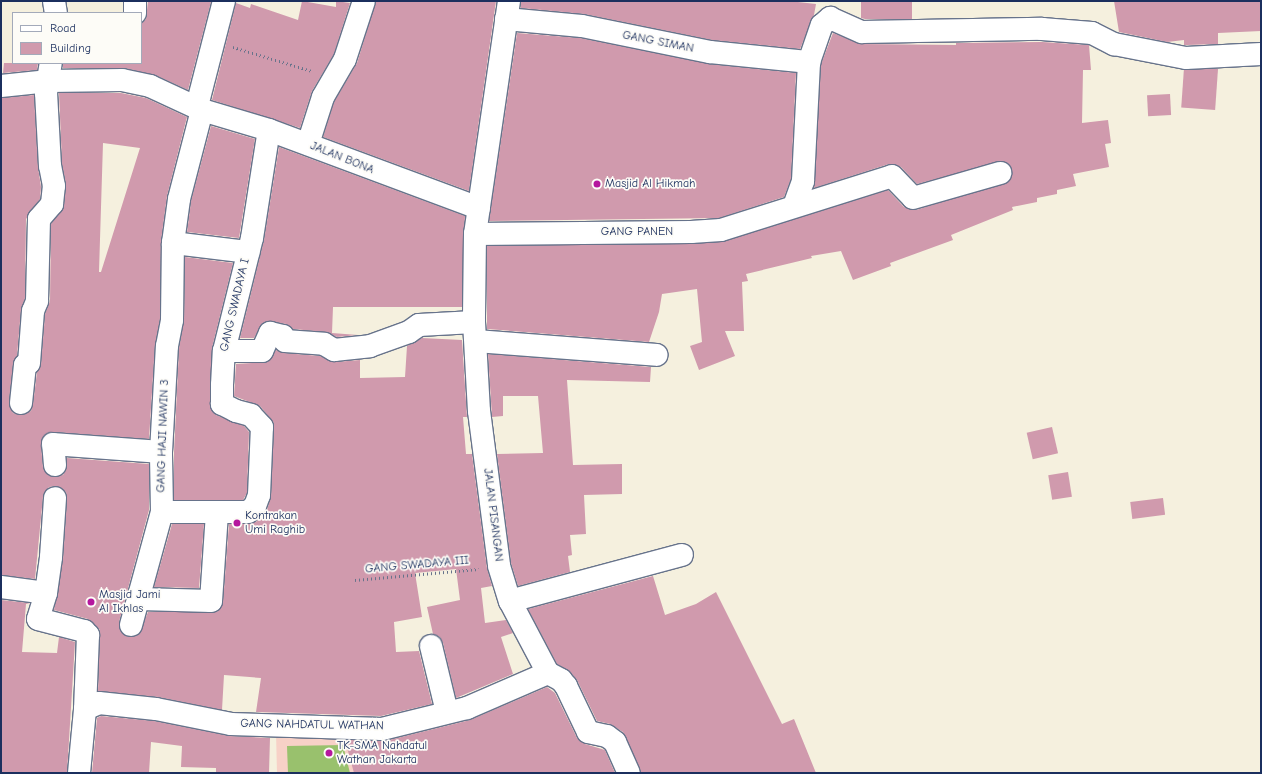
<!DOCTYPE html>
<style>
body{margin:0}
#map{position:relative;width:1262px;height:774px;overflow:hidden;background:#f5f0de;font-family:"Comic Neue",sans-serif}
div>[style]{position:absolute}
.built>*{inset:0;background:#f7d1c7}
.green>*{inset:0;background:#99c16d}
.building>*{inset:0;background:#d09aad;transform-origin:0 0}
.path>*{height:2.5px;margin-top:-1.25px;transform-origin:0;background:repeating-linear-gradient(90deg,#67738b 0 1px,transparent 0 4px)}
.roads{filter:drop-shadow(1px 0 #67738b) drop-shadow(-1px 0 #67738b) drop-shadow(0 1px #67738b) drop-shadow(0 -1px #67738b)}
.minor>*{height:22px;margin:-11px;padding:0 11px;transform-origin:11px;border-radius:11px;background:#fff}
.dots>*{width:11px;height:11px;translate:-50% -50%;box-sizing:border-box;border:2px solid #fdfcf7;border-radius:50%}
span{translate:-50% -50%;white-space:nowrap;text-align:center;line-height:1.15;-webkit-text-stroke:3.5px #fdfcf7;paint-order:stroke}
.street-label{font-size:12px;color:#1b2f5e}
.poi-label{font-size:12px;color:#1b2f5e}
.left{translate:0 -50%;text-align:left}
.frame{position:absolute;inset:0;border:2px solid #1b2f5e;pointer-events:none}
.legend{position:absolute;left:12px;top:12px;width:130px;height:52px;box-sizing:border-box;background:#fdfcf7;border:1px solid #a3aaba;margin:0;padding:5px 7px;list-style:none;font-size:12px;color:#1b2f5e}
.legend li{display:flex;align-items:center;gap:8px;height:20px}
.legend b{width:20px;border:1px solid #a3aaba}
</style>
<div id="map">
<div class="built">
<i style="clip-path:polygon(376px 731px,387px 773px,277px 773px,276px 733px)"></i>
</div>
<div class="green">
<i style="clip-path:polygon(343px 745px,350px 773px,288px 773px,287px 746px)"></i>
</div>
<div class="building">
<i style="clip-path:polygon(148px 1px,211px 2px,188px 90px,155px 75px,124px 68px,63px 68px,63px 63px,141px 63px,141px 24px,146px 19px)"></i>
<i style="clip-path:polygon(302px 1px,336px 7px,336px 1px,350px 3px,334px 54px,312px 91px,300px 128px,212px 100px,236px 3px,250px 8px,251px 4px,298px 20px)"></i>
<i style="clip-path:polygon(376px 1px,496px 1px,469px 191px,323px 137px,334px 102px,357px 63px)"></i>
<i style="clip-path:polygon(521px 1px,789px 1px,816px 4px,814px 15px,800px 49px,712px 40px,584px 14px,521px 8px)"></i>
<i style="clip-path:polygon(861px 1px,912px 1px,912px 19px,865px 19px,861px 18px)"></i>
<i style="clip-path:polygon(1114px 1px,1261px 1px,1261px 31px,1218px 33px,1218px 44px,1187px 45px,1184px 45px,1184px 40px,1167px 42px,1119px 32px)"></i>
<i style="clip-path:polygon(517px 33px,580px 38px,709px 64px,796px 73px,791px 179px,784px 197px,719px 218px,489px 221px)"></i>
<i style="clip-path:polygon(833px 33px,862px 44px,956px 45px,956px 43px,1042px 42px,1089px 45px,1091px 70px,1083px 70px,1082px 123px,1108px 120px,1111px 143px,1105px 144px,1109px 167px,1073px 174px,1076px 186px,1057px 190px,1057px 194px,1037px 198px,1037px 202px,1012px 207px,1013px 210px,951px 235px,953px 240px,890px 263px,891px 266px,853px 280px,841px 251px,811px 256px,812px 258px,746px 274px,748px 281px,742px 282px,744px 331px,725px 331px,735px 356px,699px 370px,690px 346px,702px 342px,697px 289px,662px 294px,659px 312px,649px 342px,487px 329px,487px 246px,722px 242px,888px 190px,904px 207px,916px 210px,1009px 181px,1012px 169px,1003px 161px,917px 184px,901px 167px,889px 164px,814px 188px,821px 64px)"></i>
<i style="clip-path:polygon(4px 63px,38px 63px,37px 70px,3px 73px)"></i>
<i style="left:1218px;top:69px;width:41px;height:34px;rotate:94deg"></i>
<i style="clip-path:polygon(evenodd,59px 93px,121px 93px,146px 98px,187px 117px,167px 196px,161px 241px,160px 319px,155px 345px,149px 439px,54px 432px,47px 433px,41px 445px,43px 467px,50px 476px,63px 475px,66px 470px,67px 458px,149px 464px,149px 510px,119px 622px,122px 633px,128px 637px,139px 634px,148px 612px,217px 612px,223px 602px,229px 524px,256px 522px,267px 510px,271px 496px,274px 423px,260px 406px,234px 396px,236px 364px,268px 362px,276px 350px,284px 353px,320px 356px,335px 362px,360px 360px,360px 378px,405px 377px,407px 346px,422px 338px,462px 340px,467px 417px,463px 417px,466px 454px,472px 454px,487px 568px,492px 586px,481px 588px,485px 623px,506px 620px,513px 633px,501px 637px,513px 674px,456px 698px,443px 643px,440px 637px,433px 634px,427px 607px,460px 600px,456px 569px,415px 573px,422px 617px,394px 622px,396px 652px,419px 651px,432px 704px,381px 716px,256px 712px,261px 678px,224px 675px,222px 710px,158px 697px,98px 691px,100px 630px,88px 619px,54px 610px,63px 559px,67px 499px,66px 492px,56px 486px,49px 487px,43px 497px,35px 579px,1px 575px,2px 98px,34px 95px,38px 167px,41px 187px,40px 199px,26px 219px,25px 298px,21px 310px,17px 356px,13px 364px,9px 402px,13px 413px,20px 415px,31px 411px,33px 404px,37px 372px,41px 364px,45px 314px,50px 301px,51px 224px,64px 205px,66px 184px,62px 164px,59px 93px,103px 143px,140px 148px,101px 272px,99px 272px,103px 143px)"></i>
<i style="left:1170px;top:94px;width:21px;height:23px;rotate:87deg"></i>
<i style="clip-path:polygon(211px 126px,255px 139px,239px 238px,187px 232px,191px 201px)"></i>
<i style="clip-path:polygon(279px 147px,465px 216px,462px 307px,333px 307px,332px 333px,358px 335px,337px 337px,325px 332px,293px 329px,286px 324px,267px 321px,262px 324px,254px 338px,240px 338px,264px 240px)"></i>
<i style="clip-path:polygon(185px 257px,233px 263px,212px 348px,210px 404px,216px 415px,244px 426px,249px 432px,247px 493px,243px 500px,174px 500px,174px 452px,179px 348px,184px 320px)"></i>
<i style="clip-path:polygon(488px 354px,651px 367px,650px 382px,567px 380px,573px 465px,622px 464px,622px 494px,584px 495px,586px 534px,570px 535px,572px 555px,568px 556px,570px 572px,518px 586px,511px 563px,497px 454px,543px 453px,538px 396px,503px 396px,503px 416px,492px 417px)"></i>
<i style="left:1052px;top:427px;width:27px;height:26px;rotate:77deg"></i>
<i style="left:1068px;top:472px;width:25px;height:20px;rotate:81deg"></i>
<i style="left:1163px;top:498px;width:17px;height:33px;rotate:83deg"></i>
<i style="clip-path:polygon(172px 524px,204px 524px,199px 588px,154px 587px)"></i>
<i style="clip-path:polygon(653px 576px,665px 615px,696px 604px,716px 592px,782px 724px,794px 719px,816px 773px,641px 773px,623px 732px,610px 724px,597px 721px,577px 680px,570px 672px,557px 664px,528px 609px)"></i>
<i style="clip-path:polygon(1px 600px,30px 603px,26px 604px,22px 652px,57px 653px,59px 637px,75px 642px,67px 773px,1px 773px)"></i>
<i style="clip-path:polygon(547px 687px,555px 693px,577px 738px,585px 744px,605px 750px,615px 773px,354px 773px,345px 740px,385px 741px,470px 720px)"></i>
<i style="clip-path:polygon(101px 716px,154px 721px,229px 736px,270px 738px,269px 773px,216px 773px,216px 768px,181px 767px,182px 746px,151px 742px,149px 773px,92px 773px,97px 718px)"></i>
</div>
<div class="path">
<i style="left:233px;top:47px;width:83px;rotate:16.9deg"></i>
<i style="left:355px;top:580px;width:124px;rotate:-5.1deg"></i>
</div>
<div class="roads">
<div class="minor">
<i style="left:54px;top:1px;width:12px;rotate:81deg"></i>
<i style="left:509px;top:1px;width:235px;rotate:98.3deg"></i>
<i style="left:475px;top:234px;width:88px;rotate:90.7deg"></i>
<i style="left:474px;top:322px;width:89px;rotate:86.8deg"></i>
<i style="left:479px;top:411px;width:156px;rotate:82.6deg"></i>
<i style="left:499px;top:566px;width:37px;rotate:73deg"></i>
<i style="left:510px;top:601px;width:81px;rotate:62.2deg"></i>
<i style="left:548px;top:673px;width:15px;rotate:28deg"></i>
<i style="left:561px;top:680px;width:8px;rotate:50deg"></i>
<i style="left:566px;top:686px;width:51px;rotate:64.4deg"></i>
<i style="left:588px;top:732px;width:19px;rotate:12deg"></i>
<i style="left:607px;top:736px;width:10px;rotate:37deg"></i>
<i style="left:615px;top:742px;width:34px;rotate:66deg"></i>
<i style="left:135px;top:13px;width:12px;rotate:-90deg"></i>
<i style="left:830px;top:18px;width:35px;rotate:24deg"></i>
<i style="left:862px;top:32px;width:180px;rotate:-1deg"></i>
<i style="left:1042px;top:29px;width:50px;rotate:4.6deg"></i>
<i style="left:1092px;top:33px;width:25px;rotate:27deg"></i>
<i style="left:1114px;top:44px;width:73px;rotate:11deg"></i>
<i style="left:1186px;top:58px;width:75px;rotate:-3.1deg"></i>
<i style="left:506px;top:19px;width:76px;rotate:5.3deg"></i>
<i style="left:582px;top:26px;width:131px;rotate:11.5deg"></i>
<i style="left:710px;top:52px;width:100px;rotate:5.8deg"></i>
<i style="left:1px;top:86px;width:48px;rotate:-5.9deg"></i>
<i style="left:49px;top:81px;width:73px;rotate:-0.8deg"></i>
<i style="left:122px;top:80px;width:29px;rotate:12deg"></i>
<i style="left:150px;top:86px;width:57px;rotate:24.8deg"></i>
<i style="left:202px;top:110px;width:70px;rotate:16.6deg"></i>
<i style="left:269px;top:130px;width:224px;rotate:20.4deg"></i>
<i style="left:197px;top:106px;width:108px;rotate:-75.6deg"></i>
<i style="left:308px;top:144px;width:49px;rotate:-72.3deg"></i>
<i style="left:323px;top:97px;width:44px;rotate:-59.9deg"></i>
<i style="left:345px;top:59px;width:61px;rotate:-71.9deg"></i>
<i style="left:794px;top:206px;width:27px;rotate:-70deg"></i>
<i style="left:803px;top:181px;width:119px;rotate:-87.1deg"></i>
<i style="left:809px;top:62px;width:39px;rotate:-71deg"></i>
<i style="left:822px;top:25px;width:11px;rotate:-41deg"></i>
<i style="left:475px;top:234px;width:216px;rotate:-0.5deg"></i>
<i style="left:691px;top:232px;width:30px;rotate:-4deg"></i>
<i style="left:721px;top:230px;width:179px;rotate:-17.5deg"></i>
<i style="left:892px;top:176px;width:30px;rotate:46deg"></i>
<i style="left:913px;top:198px;width:91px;rotate:-16deg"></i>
<i style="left:173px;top:243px;width:76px;rotate:6.8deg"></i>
<i style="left:476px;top:341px;width:181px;rotate:4.4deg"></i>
<i style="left:224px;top:351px;width:38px"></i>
<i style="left:262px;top:351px;width:20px;rotate:-66deg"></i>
<i style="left:270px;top:333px;width:13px;rotate:13deg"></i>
<i style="left:283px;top:336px;width:5px;rotate:68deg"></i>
<i style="left:285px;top:341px;width:39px;rotate:4deg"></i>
<i style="left:324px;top:344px;width:12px;rotate:31deg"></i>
<i style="left:334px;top:350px;width:36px;rotate:-6deg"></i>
<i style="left:370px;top:346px;width:41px;rotate:-19.7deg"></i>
<i style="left:409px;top:332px;width:12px;rotate:-35deg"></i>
<i style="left:419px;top:325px;width:55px;rotate:-3.1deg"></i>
<i style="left:21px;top:403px;width:38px;rotate:-84deg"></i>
<i style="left:25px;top:365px;width:4px;rotate:-27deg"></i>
<i style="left:29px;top:363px;width:52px;rotate:-85.6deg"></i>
<i style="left:33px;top:311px;width:11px;rotate:-68deg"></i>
<i style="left:37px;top:301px;width:82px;rotate:-88.6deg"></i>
<i style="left:39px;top:219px;width:20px;rotate:-49deg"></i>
<i style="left:52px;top:204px;width:18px;rotate:-84deg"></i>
<i style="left:54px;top:186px;width:20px;rotate:-101deg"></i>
<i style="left:50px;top:166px;width:73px;rotate:-93.1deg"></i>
<i style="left:46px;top:93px;width:30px;rotate:-81deg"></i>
<i style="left:55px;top:465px;width:21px;rotate:-95deg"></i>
<i style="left:53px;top:444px;width:108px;rotate:4.2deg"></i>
<i style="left:162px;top:512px;width:86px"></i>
<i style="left:248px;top:512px;width:9px;rotate:-41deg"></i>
<i style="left:255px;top:506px;width:12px;rotate:-70deg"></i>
<i style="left:259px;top:495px;width:68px;rotate:-87.5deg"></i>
<i style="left:262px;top:427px;width:16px;rotate:-133deg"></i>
<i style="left:251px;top:415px;width:16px;rotate:-165deg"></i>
<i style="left:236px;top:411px;width:16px;rotate:-153deg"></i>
<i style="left:222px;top:404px;width:19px;rotate:-90deg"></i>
<i style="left:222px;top:385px;width:34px;rotate:-87deg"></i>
<i style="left:224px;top:351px;width:116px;rotate:-76.1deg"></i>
<i style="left:252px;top:238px;width:109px;rotate:-81.1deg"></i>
<i style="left:1px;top:587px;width:45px;rotate:7.6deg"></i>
<i style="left:46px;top:593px;width:27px;rotate:107deg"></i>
<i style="left:38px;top:619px;width:48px;rotate:14.6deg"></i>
<i style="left:84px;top:631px;width:6px;rotate:45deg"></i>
<i style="left:88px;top:635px;width:74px;rotate:92.3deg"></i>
<i style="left:46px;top:593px;width:36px;rotate:-82deg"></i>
<i style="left:51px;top:557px;width:59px;rotate:-86.1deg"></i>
<i style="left:140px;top:599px;width:71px;rotate:1.6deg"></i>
<i style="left:211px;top:601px;width:87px;rotate:-86.1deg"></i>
<i style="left:510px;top:601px;width:178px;rotate:-15deg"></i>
<i style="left:131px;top:625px;width:117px;rotate:-74.7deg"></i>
<i style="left:162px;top:512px;width:60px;rotate:-91deg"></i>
<i style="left:161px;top:452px;width:106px;rotate:-86.8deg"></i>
<i style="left:167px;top:346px;width:26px;rotate:-79deg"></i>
<i style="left:172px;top:320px;width:77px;rotate:-89.3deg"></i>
<i style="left:173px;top:243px;width:44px;rotate:-82.2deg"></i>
<i style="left:179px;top:199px;width:92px;rotate:-75.5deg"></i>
<i style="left:431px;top:646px;width:68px;rotate:76.4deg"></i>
<i style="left:79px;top:773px;width:64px;rotate:-84.6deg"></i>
<i style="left:85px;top:709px;width:15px;rotate:-23deg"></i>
<i style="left:99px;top:703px;width:57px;rotate:6deg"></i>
<i style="left:156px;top:709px;width:76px;rotate:11.3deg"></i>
<i style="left:231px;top:724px;width:151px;rotate:1.9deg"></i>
<i style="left:382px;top:729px;width:88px;rotate:-13.9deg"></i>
<i style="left:467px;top:708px;width:88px;rotate:-23.4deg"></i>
</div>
</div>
<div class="dots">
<i style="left:597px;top:184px;background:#b5179e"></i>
<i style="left:237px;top:523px;background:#b5179e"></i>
<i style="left:91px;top:602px;background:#b5179e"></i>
<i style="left:329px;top:753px;background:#b5179e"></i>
</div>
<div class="street-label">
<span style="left:658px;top:42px;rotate:11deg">GANG SIMAN</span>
<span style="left:342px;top:158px;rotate:22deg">JALAN BONA</span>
<span style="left:637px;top:232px">GANG PANEN</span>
<span style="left:235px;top:305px;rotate:-77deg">GANG SWADAYA I</span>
<span style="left:163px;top:436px;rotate:-88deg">GANG HAJI NAWIN 3</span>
<span style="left:493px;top:515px;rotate:83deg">JALAN PISANGAN</span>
<span style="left:417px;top:565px;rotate:-5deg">GANG SWADAYA III</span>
<span style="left:312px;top:725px;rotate:1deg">GANG NAHDATUL WATHAN</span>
</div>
<div class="poi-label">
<span class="left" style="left:605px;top:184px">Masjid Al Hikmah</span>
<span class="left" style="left:245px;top:523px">Kontrakan<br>Umi Raghib</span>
<span class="left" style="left:99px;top:602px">Masjid Jami<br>Al Ikhlas</span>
<span class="left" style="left:337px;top:753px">TK-SMA Nahdatul<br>Wathan Jakarta</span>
</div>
<div class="frame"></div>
<ul class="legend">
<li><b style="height:5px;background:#fff"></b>Road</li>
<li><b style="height:11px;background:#d09aad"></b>Building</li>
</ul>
</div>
